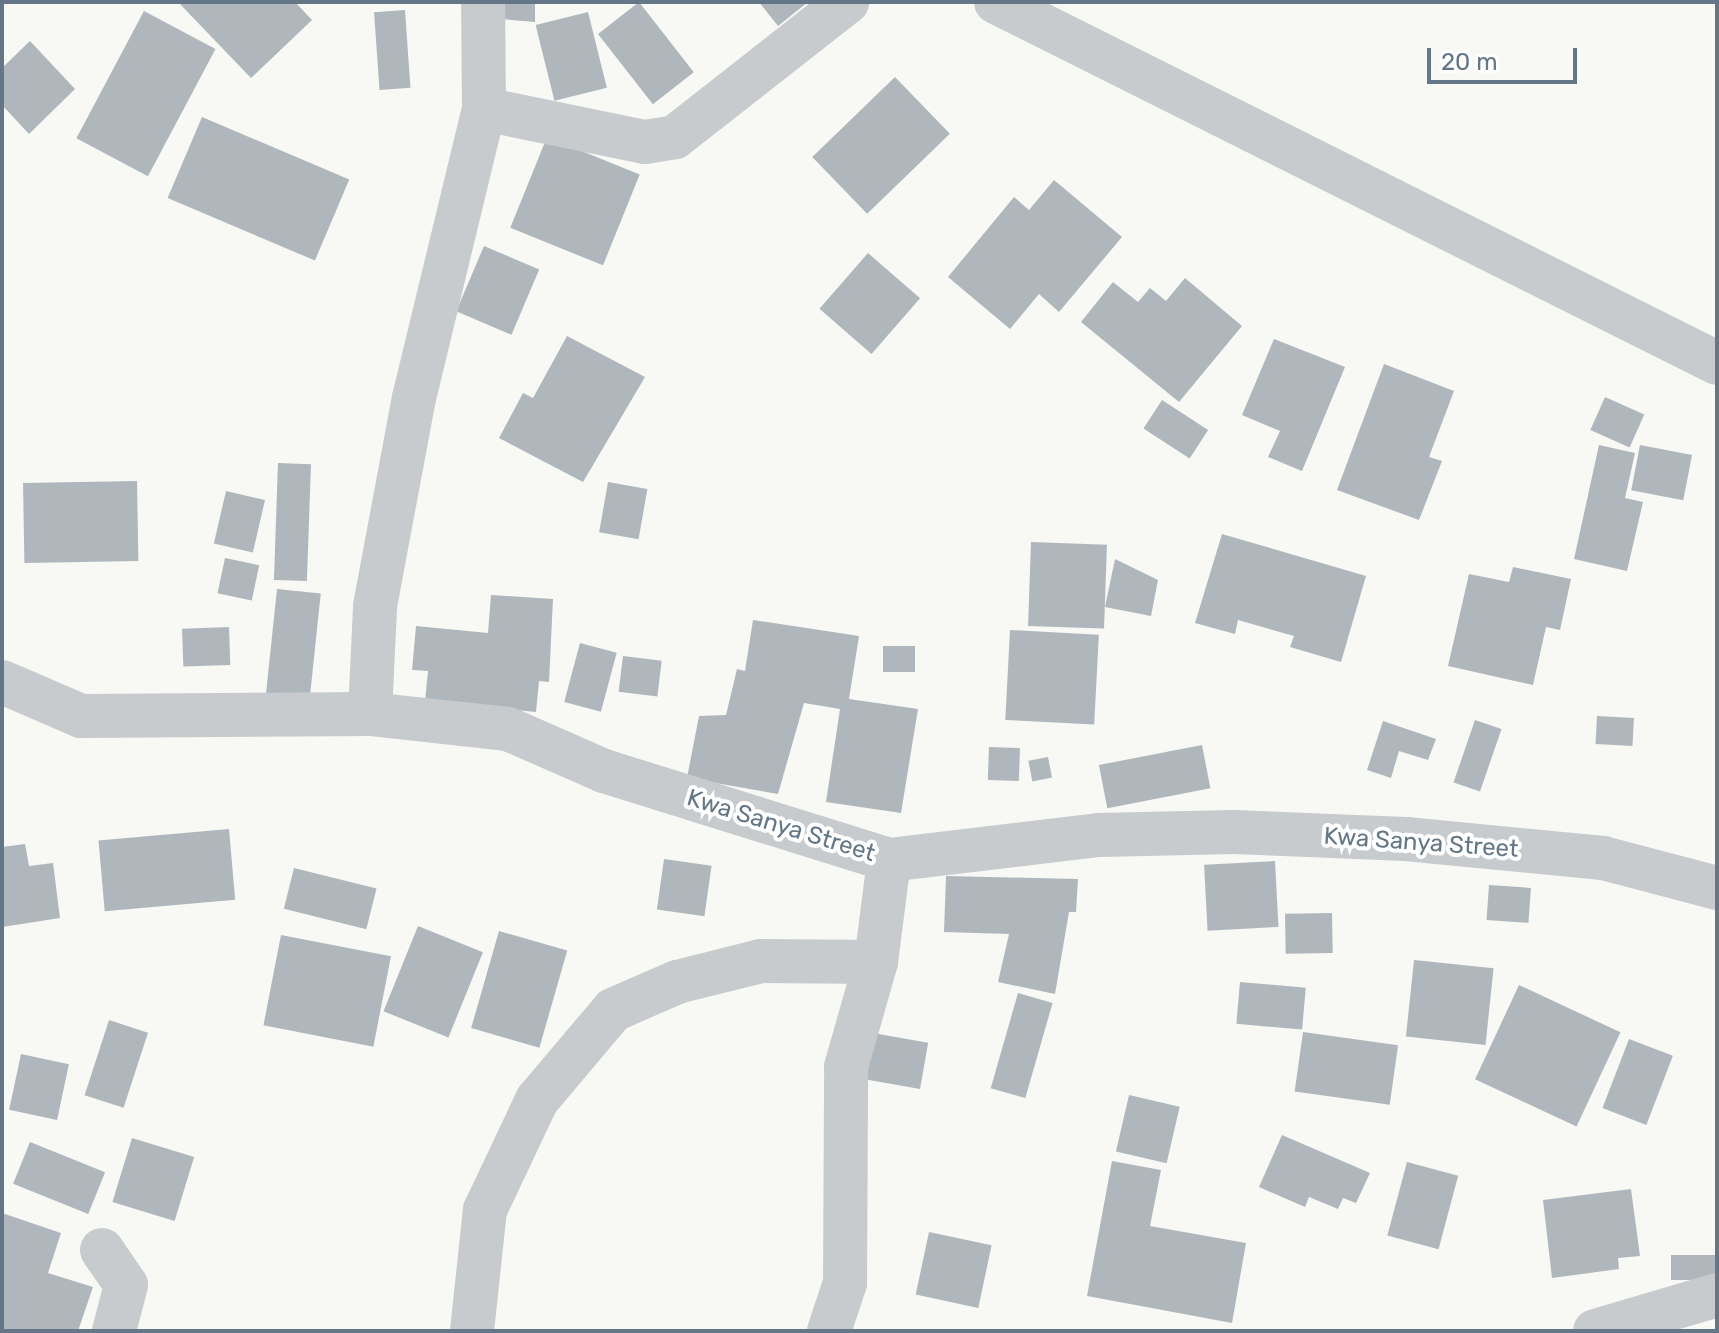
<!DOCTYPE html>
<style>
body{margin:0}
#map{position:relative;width:1719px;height:1333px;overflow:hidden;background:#f8f8f4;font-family:Rubik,sans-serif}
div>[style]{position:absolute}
.building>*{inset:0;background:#afb7bd;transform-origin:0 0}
.street>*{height:44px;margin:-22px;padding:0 22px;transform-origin:22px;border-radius:22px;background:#c7cbce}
span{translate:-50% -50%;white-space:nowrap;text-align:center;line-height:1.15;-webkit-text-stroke:8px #fff;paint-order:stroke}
.street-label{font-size:24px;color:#647788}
.frame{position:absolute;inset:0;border:4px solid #647788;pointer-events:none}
.scale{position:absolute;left:1427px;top:48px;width:150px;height:36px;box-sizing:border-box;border:4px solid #647788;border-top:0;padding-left:10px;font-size:24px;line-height:28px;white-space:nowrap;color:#647788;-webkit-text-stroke:6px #fff;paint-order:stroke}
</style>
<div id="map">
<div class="building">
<i style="clip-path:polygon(178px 2px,295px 2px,312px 20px,251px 78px)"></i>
<i style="clip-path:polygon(490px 2px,535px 2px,535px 22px,488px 18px)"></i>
<i style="left:639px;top:2px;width:89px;height:52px;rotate:52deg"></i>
<i style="clip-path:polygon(759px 2px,808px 2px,778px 26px)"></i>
<i style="left:405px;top:10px;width:78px;height:31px;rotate:86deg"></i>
<i style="left:144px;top:11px;width:81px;height:144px;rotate:28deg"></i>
<i style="left:588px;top:12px;width:78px;height:54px;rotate:76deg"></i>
<i style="clip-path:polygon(30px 41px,75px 89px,29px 134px,2px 105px,2px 68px)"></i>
<i style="left:895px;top:77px;width:79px;height:115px;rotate:46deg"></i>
<i style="left:202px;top:117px;width:160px;height:88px;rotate:23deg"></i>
<i style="left:547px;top:137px;width:100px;height:98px;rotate:22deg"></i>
<i style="clip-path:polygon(1054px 180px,1122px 237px,1059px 312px,1039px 294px,1010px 329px,948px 277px,1014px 197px,1029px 210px)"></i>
<i style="left:484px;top:246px;width:60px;height:71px;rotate:23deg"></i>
<i style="left:868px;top:253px;width:69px;height:74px;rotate:41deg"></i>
<i style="clip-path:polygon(1185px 278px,1242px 326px,1179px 402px,1081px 322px,1113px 282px,1138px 302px,1150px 288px,1166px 301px)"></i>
<i style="clip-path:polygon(567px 336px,645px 377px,583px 482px,499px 438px,523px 393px,533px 398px)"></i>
<i style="clip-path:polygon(1274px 339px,1345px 367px,1302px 471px,1268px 457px,1280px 431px,1242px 415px)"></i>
<i style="clip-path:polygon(1384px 364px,1454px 391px,1429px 457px,1442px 461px,1419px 520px,1337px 490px)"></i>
<i style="left:1605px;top:397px;width:43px;height:36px;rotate:24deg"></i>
<i style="left:1162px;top:400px;width:55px;height:34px;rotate:33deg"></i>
<i style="clip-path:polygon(1599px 445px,1635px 453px,1625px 498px,1643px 502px,1627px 571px,1574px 559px)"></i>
<i style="left:1640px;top:445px;width:53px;height:46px;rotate:11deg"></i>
<i style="left:278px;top:463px;width:33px;height:117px;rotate:2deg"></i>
<i style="left:137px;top:481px;width:80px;height:114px;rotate:89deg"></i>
<i style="left:608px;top:482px;width:40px;height:51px;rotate:10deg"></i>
<i style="left:226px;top:491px;width:40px;height:54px;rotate:13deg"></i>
<i style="clip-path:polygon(1222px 534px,1366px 576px,1341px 662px,1290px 647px,1294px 636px,1238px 620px,1235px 634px,1195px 623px)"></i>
<i style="left:1031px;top:542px;width:76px;height:84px;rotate:2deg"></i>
<i style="left:225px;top:558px;width:35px;height:36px;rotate:12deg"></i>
<i style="clip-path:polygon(1115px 559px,1158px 580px,1151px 616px,1105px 607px)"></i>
<i style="clip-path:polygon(1513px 567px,1571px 579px,1560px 630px,1546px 627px,1533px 685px,1448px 666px,1469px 574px,1509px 582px)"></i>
<i style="left:277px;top:589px;width:44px;height:106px;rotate:6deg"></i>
<i style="clip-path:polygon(491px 595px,553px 599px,549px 682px,539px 681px,536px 712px,425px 701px,428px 671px,412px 670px,416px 626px,488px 633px)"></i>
<i style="clip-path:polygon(753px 620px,859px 636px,849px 699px,918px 709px,901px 813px,826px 802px,840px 709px,804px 703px,778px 794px,687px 778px,699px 716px,726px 715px,737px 669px,745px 671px)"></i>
<i style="left:229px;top:627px;width:38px;height:47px;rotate:88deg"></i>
<i style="left:1010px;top:630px;width:89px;height:90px;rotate:3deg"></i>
<i style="left:580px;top:643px;width:38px;height:61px;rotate:15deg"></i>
<i style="left:883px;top:646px;width:32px;height:26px"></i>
<i style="left:623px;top:656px;width:39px;height:36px;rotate:7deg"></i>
<i style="left:1597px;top:716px;width:37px;height:28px;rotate:3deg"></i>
<i style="left:1475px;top:720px;width:28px;height:66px;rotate:19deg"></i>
<i style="clip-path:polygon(1383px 721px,1436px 739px,1428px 760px,1399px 751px,1391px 778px,1367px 770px)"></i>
<i style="left:1202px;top:745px;width:44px;height:105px;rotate:79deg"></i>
<i style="left:989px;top:747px;width:31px;height:33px;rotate:2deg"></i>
<i style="left:1048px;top:757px;width:21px;height:20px;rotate:79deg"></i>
<i style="left:229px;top:829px;width:71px;height:131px;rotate:85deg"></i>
<i style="clip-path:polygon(25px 844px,29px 866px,53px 863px,60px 918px,2px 927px,2px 847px)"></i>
<i style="left:664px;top:859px;width:48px;height:51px;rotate:8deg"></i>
<i style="left:1275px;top:861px;width:66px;height:71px;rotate:87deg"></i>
<i style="left:294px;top:868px;width:85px;height:42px;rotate:14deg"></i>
<i style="clip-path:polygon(946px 876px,1078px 879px,1076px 912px,1069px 912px,1055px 994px,998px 982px,1009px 934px,944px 932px)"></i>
<i style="left:1489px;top:885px;width:42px;height:35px;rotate:4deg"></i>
<i style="left:1332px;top:913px;width:40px;height:47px;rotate:89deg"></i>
<i style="left:418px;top:926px;width:70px;height:92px;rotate:22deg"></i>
<i style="left:499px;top:931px;width:71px;height:101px;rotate:16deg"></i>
<i style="left:281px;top:935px;width:112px;height:92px;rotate:11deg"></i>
<i style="left:1414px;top:960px;width:80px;height:77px;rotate:6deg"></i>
<i style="left:1240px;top:982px;width:66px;height:42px;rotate:5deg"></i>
<i style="left:1519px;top:985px;width:112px;height:104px;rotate:25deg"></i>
<i style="left:1018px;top:993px;width:36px;height:99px;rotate:16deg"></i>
<i style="left:109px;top:1020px;width:41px;height:79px;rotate:18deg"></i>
<i style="left:1303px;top:1032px;width:96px;height:60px;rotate:8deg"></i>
<i style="left:873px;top:1033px;width:56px;height:47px;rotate:10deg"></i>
<i style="left:1629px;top:1039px;width:47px;height:74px;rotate:21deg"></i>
<i style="left:21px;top:1054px;width:49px;height:57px;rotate:12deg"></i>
<i style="left:1129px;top:1095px;width:52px;height:58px;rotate:13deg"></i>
<i style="clip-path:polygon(1282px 1135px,1370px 1173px,1356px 1203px,1343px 1198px,1338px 1209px,1309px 1197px,1305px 1207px,1259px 1187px)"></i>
<i style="left:132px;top:1138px;width:65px;height:67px;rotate:17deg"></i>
<i style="left:30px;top:1142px;width:81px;height:45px;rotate:22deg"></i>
<i style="clip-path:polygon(1112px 1161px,1161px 1170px,1150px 1226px,1246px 1243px,1232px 1323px,1087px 1296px)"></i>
<i style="left:1407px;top:1162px;width:53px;height:76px;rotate:15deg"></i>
<i style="clip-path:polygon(1631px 1189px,1640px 1256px,1618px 1258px,1619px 1269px,1552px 1278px,1543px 1200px)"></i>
<i style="clip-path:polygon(2px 1213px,61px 1233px,48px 1273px,93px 1287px,78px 1331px,2px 1331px)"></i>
<i style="left:929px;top:1232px;width:64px;height:64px;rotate:12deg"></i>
<i style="left:1717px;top:1255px;width:25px;height:46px;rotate:90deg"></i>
</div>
<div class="street">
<i style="left:996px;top:2px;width:806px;rotate:26.6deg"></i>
<i style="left:484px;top:109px;width:164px;rotate:11.6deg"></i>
<i style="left:645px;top:142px;width:30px;rotate:-9deg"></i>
<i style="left:675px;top:137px;width:219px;rotate:-38.1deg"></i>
<i style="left:2px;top:682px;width:86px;rotate:23.3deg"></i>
<i style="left:81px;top:716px;width:289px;rotate:-0.4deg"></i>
<i style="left:370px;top:714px;width:139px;rotate:6.2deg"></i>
<i style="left:508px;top:729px;width:105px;rotate:23.6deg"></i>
<i style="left:604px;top:771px;width:299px;rotate:17.3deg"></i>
<i style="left:889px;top:860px;width:211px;rotate:-6.8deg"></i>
<i style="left:1099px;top:835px;width:135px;rotate:-1.3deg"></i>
<i style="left:1234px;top:832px;width:172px;rotate:2.3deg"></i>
<i style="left:1406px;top:839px;width:198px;rotate:5.5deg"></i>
<i style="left:1603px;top:858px;width:118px;rotate:14.7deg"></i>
<i style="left:370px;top:714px;width:108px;rotate:-87.3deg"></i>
<i style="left:375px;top:606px;width:212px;rotate:-79.4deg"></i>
<i style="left:414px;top:398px;width:297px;rotate:-76.4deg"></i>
<i style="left:484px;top:109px;width:107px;rotate:-90.5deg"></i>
<i style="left:102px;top:1250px;width:42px;rotate:55.6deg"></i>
<i style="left:126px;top:1285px;width:48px;rotate:104.6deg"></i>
<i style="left:472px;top:1331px;width:122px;rotate:-83.9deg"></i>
<i style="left:485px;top:1210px;width:122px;rotate:-64.7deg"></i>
<i style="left:537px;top:1100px;width:118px;rotate:-49.8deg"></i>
<i style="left:613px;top:1010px;width:70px;rotate:-23.6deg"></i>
<i style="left:677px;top:982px;width:87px;rotate:-14deg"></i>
<i style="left:761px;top:961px;width:115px;rotate:0.5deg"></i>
<i style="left:829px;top:1331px;width:51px;rotate:-71.6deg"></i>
<i style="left:845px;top:1283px;width:216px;rotate:-89.7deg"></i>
<i style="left:846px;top:1067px;width:109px;rotate:-74.1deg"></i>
<i style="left:876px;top:962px;width:103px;rotate:-82.7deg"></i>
<i style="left:1595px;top:1331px;width:127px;rotate:-16.4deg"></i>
</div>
<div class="street-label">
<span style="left:781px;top:826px;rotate:17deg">Kwa Sanya Street</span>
<span style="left:1421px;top:843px;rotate:4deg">Kwa Sanya Street</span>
</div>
<div class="frame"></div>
<div class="scale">20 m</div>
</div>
